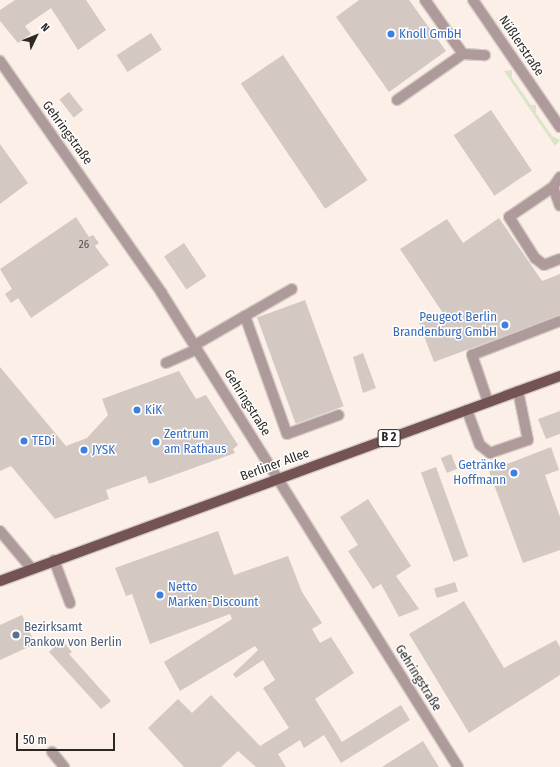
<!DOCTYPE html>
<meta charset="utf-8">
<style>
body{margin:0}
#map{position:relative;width:560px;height:767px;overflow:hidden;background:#fbefe8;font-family:"Fira Sans Condensed",sans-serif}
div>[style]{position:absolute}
.green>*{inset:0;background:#dce4c7}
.building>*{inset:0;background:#d4c8c2;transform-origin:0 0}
.roads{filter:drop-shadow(1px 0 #d6cbc5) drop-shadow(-1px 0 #d6cbc5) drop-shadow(0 1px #d6cbc5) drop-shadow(0 -1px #d6cbc5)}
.minor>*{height:10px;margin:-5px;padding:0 5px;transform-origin:5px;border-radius:5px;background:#ae9a9a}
.major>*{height:10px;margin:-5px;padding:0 5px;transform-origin:5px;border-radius:5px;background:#745354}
.dots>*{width:11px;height:11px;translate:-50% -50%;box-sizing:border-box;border:2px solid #fff;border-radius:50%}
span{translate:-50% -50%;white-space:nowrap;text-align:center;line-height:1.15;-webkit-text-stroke:3px #fff;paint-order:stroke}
.number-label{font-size:11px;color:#56504d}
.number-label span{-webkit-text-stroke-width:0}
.shield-label span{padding:1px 3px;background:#fff;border:1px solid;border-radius:3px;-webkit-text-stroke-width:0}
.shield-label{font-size:12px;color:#2c2826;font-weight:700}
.shop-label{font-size:13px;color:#366cbe}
.left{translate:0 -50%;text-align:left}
.right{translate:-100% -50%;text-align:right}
.street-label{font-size:13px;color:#2c2826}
.service-label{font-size:13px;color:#4e5e75}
.north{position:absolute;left:16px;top:16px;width:40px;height:40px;-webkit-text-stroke:3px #fff;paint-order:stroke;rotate:47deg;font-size:11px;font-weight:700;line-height:16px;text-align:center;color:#2c2826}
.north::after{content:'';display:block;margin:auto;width:14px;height:18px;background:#2c2826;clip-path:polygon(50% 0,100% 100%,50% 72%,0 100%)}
.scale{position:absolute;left:16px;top:733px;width:99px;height:18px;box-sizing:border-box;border:2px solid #2c2826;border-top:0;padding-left:5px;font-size:12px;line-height:14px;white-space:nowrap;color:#2c2826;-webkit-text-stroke:3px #fff;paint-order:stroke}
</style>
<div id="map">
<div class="green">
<i style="clip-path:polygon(512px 70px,512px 78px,531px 105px,536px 105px,536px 113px,552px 136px,560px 140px,555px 146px,504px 71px)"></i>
</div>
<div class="building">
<i style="clip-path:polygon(15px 0,86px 0,106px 30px,78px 50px,51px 8px,25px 26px,31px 34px,18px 43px,0 21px,0 10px)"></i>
<i style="clip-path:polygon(359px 0,409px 0,446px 51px,389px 92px,336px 17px)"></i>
<i style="left:151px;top:33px;width:20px;height:41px;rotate:57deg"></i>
<i style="left:283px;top:55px;width:151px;height:51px;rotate:56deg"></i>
<i style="left:69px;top:92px;width:23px;height:12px;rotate:52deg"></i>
<i style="left:491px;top:110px;width:73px;height:45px;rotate:56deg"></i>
<i style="clip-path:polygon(0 144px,28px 183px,0 204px)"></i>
<i style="clip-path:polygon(76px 217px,89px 237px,93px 235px,99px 243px,95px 246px,109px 265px,31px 318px,18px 298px,11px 303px,5px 294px,12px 289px,0 269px)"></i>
<i style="clip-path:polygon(499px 218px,542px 281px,560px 274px,560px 315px,434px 362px,419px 323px,445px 316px,400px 249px,447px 219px,463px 243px)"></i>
<i style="left:184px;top:243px;width:40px;height:24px;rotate:56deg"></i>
<i style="left:305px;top:300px;width:113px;height:51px;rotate:70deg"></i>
<i style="clip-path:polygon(363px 353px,376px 388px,363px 393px,353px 357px)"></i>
<i style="clip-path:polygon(0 367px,66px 446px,87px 438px,108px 415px,102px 399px,179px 371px,196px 399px,206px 395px,238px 445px,233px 449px,235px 453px,149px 484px,146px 476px,106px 490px,109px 499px,55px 519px,11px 466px,0 471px)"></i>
<i style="clip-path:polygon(560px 411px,560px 434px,546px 439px,538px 419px)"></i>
<i style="clip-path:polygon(551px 447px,559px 470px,545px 475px,560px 517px,560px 550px,523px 563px,489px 471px)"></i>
<i style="left:451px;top:454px;width:16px;height:11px;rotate:68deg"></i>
<i style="left:436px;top:467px;width:95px;height:16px;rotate:70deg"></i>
<i style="clip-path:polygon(368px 499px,411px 566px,396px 576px,419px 609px,399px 617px,381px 584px,373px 589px,348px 551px,358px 545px,340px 517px)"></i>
<i style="clip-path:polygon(218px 531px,234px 575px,288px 556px,302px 592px,322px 623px,312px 629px,320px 643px,331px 637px,354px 673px,315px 699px,342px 742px,401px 705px,410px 720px,341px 763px,324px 735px,304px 748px,300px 740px,278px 754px,286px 767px,256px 767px,238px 751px,221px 767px,184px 767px,148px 728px,178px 699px,192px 713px,211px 695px,260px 746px,289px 728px,263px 688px,275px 680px,263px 660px,236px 678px,233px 674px,258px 650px,255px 646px,180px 691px,164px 662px,232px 619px,230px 614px,150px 644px,132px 594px,126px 596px,115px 568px)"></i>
<i style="left:455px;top:582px;width:10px;height:22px;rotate:73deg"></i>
<i style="clip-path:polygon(464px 601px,504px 668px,556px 640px,560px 647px,560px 675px,469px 733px,409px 634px)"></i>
<i style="clip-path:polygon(22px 615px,35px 644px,0 660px,0 625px)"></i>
<i style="clip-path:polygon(62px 640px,72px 652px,69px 654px,111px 701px,101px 709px,49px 652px)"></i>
<i style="clip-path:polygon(423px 741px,439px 767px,382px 767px)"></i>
</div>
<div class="roads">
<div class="minor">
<i style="left:425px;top:0;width:66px;rotate:54.9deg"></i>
<i style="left:463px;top:54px;width:22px;rotate:3deg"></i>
<i style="left:473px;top:0;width:154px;rotate:55.6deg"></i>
<i style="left:0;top:61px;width:282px;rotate:55.1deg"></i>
<i style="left:161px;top:292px;width:560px;rotate:57.98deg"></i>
<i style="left:397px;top:100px;width:80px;rotate:-34.9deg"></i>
<i style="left:560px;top:177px;width:12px;rotate:125deg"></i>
<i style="left:553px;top:187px;width:20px;rotate:70deg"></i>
<i style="left:553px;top:187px;width:53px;rotate:145.7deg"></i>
<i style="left:509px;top:217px;width:49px;rotate:57.6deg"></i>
<i style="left:535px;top:258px;width:11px;rotate:38deg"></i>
<i style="left:544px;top:265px;width:17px;rotate:-21deg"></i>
<i style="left:245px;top:316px;width:54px;rotate:-29.9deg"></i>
<i style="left:195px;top:345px;width:58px;rotate:-30.1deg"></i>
<i style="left:245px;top:316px;width:125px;rotate:70.4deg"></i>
<i style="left:287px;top:434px;width:55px;rotate:-20.1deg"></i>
<i style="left:166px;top:363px;width:34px;rotate:-24deg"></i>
<i style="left:488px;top:402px;width:50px;rotate:-108.8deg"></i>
<i style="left:472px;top:355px;width:94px;rotate:-21.1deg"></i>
<i style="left:467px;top:410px;width:37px;rotate:70deg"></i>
<i style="left:480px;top:445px;width:13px;rotate:39deg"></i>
<i style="left:490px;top:453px;width:40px;rotate:-18.9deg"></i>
<i style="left:528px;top:440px;width:50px;rotate:-101.5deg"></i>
<i style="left:0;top:531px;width:48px;rotate:50deg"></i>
<i style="left:54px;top:560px;width:46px;rotate:69.6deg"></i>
<i style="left:52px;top:752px;width:19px;rotate:51deg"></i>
</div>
<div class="major">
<i style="left:0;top:581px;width:596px;rotate:-20.11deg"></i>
</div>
</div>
<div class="dots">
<i style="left:391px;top:34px;background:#3f7fe0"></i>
<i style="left:505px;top:325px;background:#3f7fe0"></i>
<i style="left:137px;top:410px;background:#3f7fe0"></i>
<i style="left:24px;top:441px;background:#3f7fe0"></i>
<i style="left:156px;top:442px;background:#3f7fe0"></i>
<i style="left:84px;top:450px;background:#3f7fe0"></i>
<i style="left:514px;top:473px;background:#3f7fe0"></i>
<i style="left:160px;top:595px;background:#3f7fe0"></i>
<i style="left:16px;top:635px;background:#5c6f8a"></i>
</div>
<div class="number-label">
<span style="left:84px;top:245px">26</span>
</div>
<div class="shield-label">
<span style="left:389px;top:438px">B 2</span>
</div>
<div class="shop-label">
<span class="left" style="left:399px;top:34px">Knoll GmbH</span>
<span class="right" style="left:497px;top:325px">Peugeot Berlin<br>Brandenburg GmbH</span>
<span class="left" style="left:145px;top:410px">KiK</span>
<span class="left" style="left:164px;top:442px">Zentrum<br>am Rathaus</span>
<span class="left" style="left:32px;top:441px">TEDi</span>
<span class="left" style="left:92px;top:450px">JYSK</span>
<span class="right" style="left:506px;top:473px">Getränke<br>Hoffmann</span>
<span class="left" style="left:168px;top:595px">Netto<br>Marken-Discount</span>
</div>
<div class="street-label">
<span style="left:521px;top:46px;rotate:56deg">Nüßlerstraße</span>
<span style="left:67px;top:133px;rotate:54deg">Gehringstraße</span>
<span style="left:247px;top:403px;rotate:58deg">Gehringstraße</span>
<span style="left:275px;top:465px;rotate:-20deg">Berliner Allee</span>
<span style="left:418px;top:678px;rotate:58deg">Gehringstraße</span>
</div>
<div class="service-label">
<span class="left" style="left:24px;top:635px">Bezirksamt<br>Pankow von Berlin</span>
</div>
<div class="north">N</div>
<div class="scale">50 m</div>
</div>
